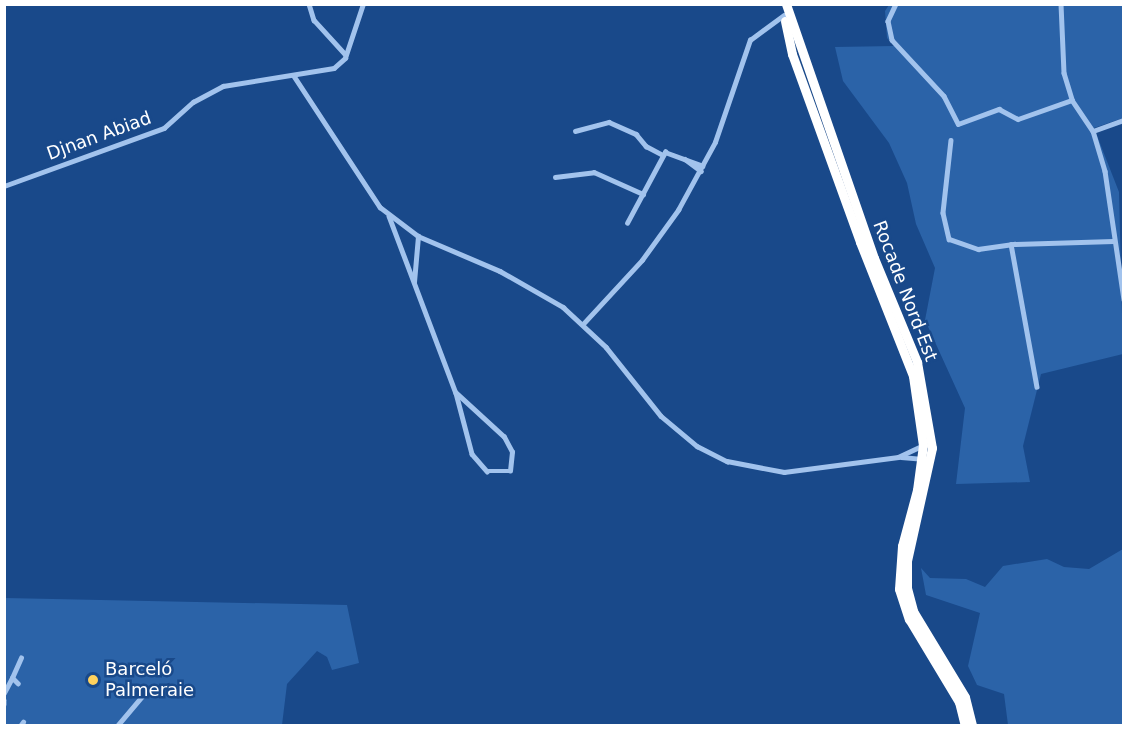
<!DOCTYPE html>
<meta charset="utf-8">
<style>
body{margin:0}
#map{position:relative;width:1128px;height:730px;overflow:hidden;background:#19498a;font-family:"DejaVu Sans",sans-serif}
div>[style]{position:absolute}
.green>*{inset:0;background:#2b63a8}
.street>*{height:4.5px;margin:-2.25px;padding:0 2.25px;transform-origin:2.25px;border-radius:2.25px;background:#a2c3ed}
.highway>*{height:9px;margin:-4.5px;padding:0 4.5px;transform-origin:4.5px;border-radius:4.5px;background:#fff}
.dots>*{width:16px;height:16px;translate:-50% -50%;box-sizing:border-box;border:3px solid #19498a;border-radius:50%}
span{translate:-50% -50%;white-space:nowrap;text-align:center;line-height:1.15;-webkit-text-stroke:5px #19498a;paint-order:stroke}
.street-label{font-size:18px;color:#fff}
.poi-label{font-size:18px;color:#fff}
.left{translate:0 -50%;text-align:left}
.frame{position:absolute;inset:0;border:6px solid #fff;pointer-events:none}
</style>
<div id="map">
<div class="green">
<i style="clip-path:polygon(889px 5px,1123px 5px,1123px 118px,1094px 128px,1119px 192px,1123px 354px,1041px 374px,1023px 446px,1030px 482px,956px 484px,965px 408px,925px 320px,935px 268px,916px 224px,907px 183px,889px 143px,843px 81px,835px 47px,894px 46px,887px 38px,885px 11px)"></i>
<i style="clip-path:polygon(1123px 549px,1123px 725px,1008px 725px,1004px 694px,977px 685px,968px 666px,980px 613px,926px 595px,921px 568px,930px 578px,966px 579px,985px 587px,1003px 566px,1047px 559px,1064px 567px,1089px 569px)"></i>
<i style="clip-path:polygon(5px 598px,347px 605px,359px 663px,332px 670px,327px 657px,317px 651px,287px 684px,282px 725px,5px 726px)"></i>
</div>
<div class="street">
<i style="left:309px;top:4px;width:17px;rotate:73deg"></i>
<i style="left:314px;top:20px;width:47px;rotate:47.6deg"></i>
<i style="left:896px;top:4px;width:19px;rotate:115deg"></i>
<i style="left:888px;top:21px;width:19px;rotate:78deg"></i>
<i style="left:892px;top:40px;width:76px;rotate:47.1deg"></i>
<i style="left:944px;top:96px;width:31px;rotate:63deg"></i>
<i style="left:958px;top:124px;width:44px;rotate:-20.1deg"></i>
<i style="left:999px;top:109px;width:21px;rotate:28deg"></i>
<i style="left:1018px;top:119px;width:57px;rotate:-19.4deg"></i>
<i style="left:1061px;top:4px;width:69px;rotate:87.5deg"></i>
<i style="left:1064px;top:73px;width:28px;rotate:73deg"></i>
<i style="left:1072px;top:100px;width:37px;rotate:56deg"></i>
<i style="left:1093px;top:131px;width:42px;rotate:73.3deg"></i>
<i style="left:1105px;top:171px;width:130px;rotate:81.6deg"></i>
<i style="left:294px;top:76px;width:157px;rotate:56.7deg"></i>
<i style="left:380px;top:207px;width:48px;rotate:37.3deg"></i>
<i style="left:418px;top:236px;width:89px;rotate:23.1deg"></i>
<i style="left:500px;top:271px;width:73px;rotate:29.7deg"></i>
<i style="left:563px;top:307px;width:59px;rotate:42.9deg"></i>
<i style="left:606px;top:347px;width:88px;rotate:51.4deg"></i>
<i style="left:661px;top:416px;width:47px;rotate:39.8deg"></i>
<i style="left:697px;top:446px;width:34px;rotate:27deg"></i>
<i style="left:727px;top:461px;width:58px;rotate:10.9deg"></i>
<i style="left:784px;top:472px;width:115px;rotate:-7.5deg"></i>
<i style="left:898px;top:457px;width:26px;rotate:-25deg"></i>
<i style="left:575px;top:131px;width:35px;rotate:-15deg"></i>
<i style="left:609px;top:122px;width:30px;rotate:24deg"></i>
<i style="left:636px;top:134px;width:16px;rotate:50deg"></i>
<i style="left:646px;top:146px;width:19px;rotate:28deg"></i>
<i style="left:1093px;top:131px;width:33px;rotate:-20deg"></i>
<i style="left:951px;top:140px;width:73px;rotate:96.3deg"></i>
<i style="left:943px;top:213px;width:27px;rotate:77deg"></i>
<i style="left:949px;top:239px;width:31px;rotate:19deg"></i>
<i style="left:978px;top:249px;width:37px;rotate:-8deg"></i>
<i style="left:1015px;top:244px;width:98px;rotate:-1.8deg"></i>
<i style="left:685px;top:159px;width:20px;rotate:37deg"></i>
<i style="left:555px;top:177px;width:39px;rotate:-7deg"></i>
<i style="left:594px;top:172px;width:54px;rotate:24.2deg"></i>
<i style="left:4px;top:186px;width:170px;rotate:-19.9deg"></i>
<i style="left:164px;top:128px;width:39px;rotate:-42deg"></i>
<i style="left:193px;top:102px;width:34px;rotate:-28deg"></i>
<i style="left:223px;top:86px;width:112px;rotate:-9.2deg"></i>
<i style="left:334px;top:68px;width:15px;rotate:-42deg"></i>
<i style="left:345px;top:58px;width:57px;rotate:-71.6deg"></i>
<i style="left:389px;top:216px;width:189px;rotate:69.3deg"></i>
<i style="left:456px;top:393px;width:63px;rotate:75.3deg"></i>
<i style="left:472px;top:454px;width:23px;rotate:49deg"></i>
<i style="left:487px;top:471px;width:23px"></i>
<i style="left:510px;top:471px;width:19px;rotate:-84deg"></i>
<i style="left:512px;top:452px;width:17px;rotate:-118deg"></i>
<i style="left:504px;top:437px;width:65px;rotate:-137.5deg"></i>
<i style="left:627px;top:223px;width:81px;rotate:-61.8deg"></i>
<i style="left:665px;top:152px;width:40px;rotate:20.2deg"></i>
<i style="left:1011px;top:244px;width:145px;rotate:79.7deg"></i>
<i style="left:414px;top:282px;width:46px;rotate:-85deg"></i>
<i style="left:583px;top:324px;width:87px;rotate:-47.3deg"></i>
<i style="left:642px;top:260px;width:62px;rotate:-54.2deg"></i>
<i style="left:678px;top:210px;width:77px;rotate:-61.4deg"></i>
<i style="left:715px;top:142px;width:108px;rotate:-71.1deg"></i>
<i style="left:750px;top:40px;width:42px;rotate:-36.3deg"></i>
<i style="left:901px;top:457px;width:21px;rotate:5deg"></i>
<i style="left:18px;top:684px;width:8px;rotate:-135deg"></i>
<i style="left:12px;top:678px;width:22px;rotate:-66deg"></i>
<i style="left:4px;top:693px;width:17px;rotate:-62deg"></i>
<i style="left:4px;top:700px;width:4px;rotate:90deg"></i>
<i style="left:20px;top:726px;width:5px;rotate:-53deg"></i>
<i style="left:117px;top:726px;width:42px;rotate:-49.8deg"></i>
<i style="left:144px;top:694px;width:20px;rotate:-162deg"></i>
</div>
<div class="highway">
<i style="left:786px;top:4px;width:269px;rotate:70.9deg"></i>
<i style="left:874px;top:258px;width:113px;rotate:67.5deg"></i>
<i style="left:917px;top:362px;width:87px;rotate:80.1deg"></i>
<i style="left:932px;top:448px;width:116px;rotate:102.5deg"></i>
<i style="left:907px;top:561px;width:27px;rotate:90deg"></i>
<i style="left:907px;top:588px;width:24px;rotate:75deg"></i>
<i style="left:913px;top:611px;width:100px;rotate:58.8deg"></i>
<i style="left:965px;top:697px;width:30px;rotate:76deg"></i>
<i style="left:785px;top:21px;width:34px;rotate:78deg"></i>
<i style="left:792px;top:54px;width:200px;rotate:70.1deg"></i>
<i style="left:860px;top:242px;width:144px;rotate:68.4deg"></i>
<i style="left:913px;top:376px;width:70px;rotate:81.8deg"></i>
<i style="left:923px;top:445px;width:45px;rotate:97.6deg"></i>
<i style="left:917px;top:490px;width:58px;rotate:105deg"></i>
<i style="left:902px;top:546px;width:43px;rotate:94deg"></i>
<i style="left:899px;top:589px;width:32px;rotate:72deg"></i>
<i style="left:909px;top:619px;width:97px;rotate:58.9deg"></i>
<i style="left:959px;top:702px;width:25px;rotate:76deg"></i>
</div>
<div class="dots">
<i style="left:93px;top:680px;background:#ffd25e"></i>
</div>
<div class="street-label">
<span style="left:99px;top:136px;rotate:-20deg">Djnan Abiad</span>
<span style="left:905px;top:291px;rotate:69deg">Rocade Nord-Est</span>
</div>
<div class="poi-label">
<span class="left" style="left:105px;top:680px">Barceló<br>Palmeraie</span>
</div>
<div class="frame"></div>
</div>
